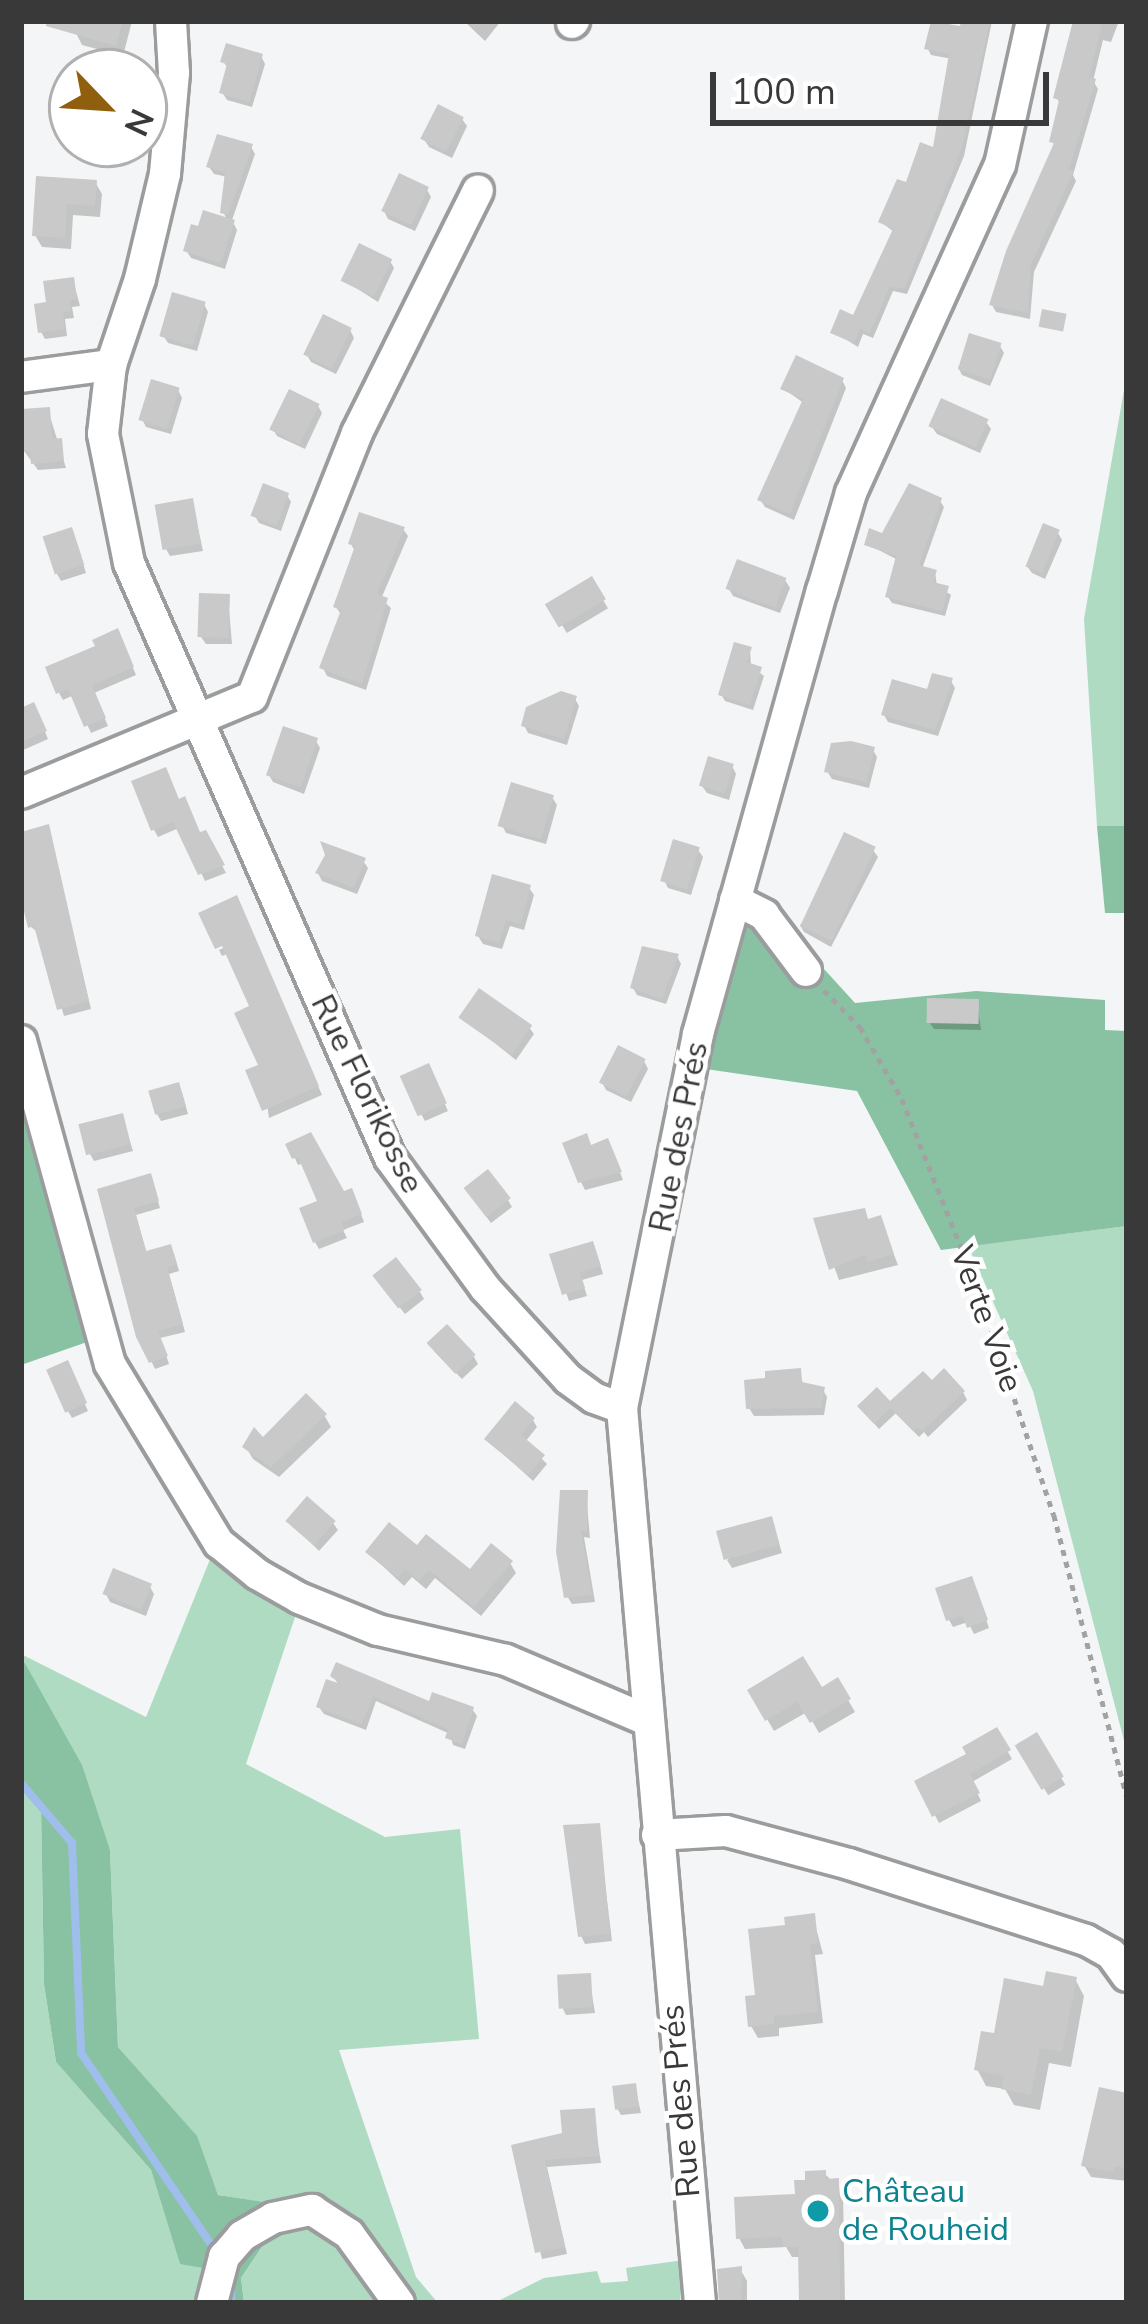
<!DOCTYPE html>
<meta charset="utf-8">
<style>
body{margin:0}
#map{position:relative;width:1148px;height:2324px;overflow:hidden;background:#f4f5f6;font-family:"Nunito Sans",sans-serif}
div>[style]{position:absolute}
.green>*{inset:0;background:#afdbc2}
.forest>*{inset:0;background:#89c2a3}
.shadow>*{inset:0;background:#0003;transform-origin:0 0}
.stream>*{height:8px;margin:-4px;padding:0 4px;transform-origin:4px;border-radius:4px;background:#9fbeec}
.building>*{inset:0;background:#c9c9ca;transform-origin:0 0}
.path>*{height:4.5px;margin-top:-2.25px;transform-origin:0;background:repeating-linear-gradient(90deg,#a2a2a3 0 6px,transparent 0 12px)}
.roads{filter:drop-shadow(3px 0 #9b9c9d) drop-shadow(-3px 0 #9b9c9d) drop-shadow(0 3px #9b9c9d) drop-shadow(0 -3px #9b9c9d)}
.minor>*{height:30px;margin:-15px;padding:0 15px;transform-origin:15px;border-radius:15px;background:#fff}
.dots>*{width:33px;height:33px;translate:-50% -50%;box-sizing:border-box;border:6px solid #fff;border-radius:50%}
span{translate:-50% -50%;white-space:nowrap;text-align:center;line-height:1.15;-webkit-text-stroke:9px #fff;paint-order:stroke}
.street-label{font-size:33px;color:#39393a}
.culture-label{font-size:33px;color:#0d838f}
.left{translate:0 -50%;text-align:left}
.frame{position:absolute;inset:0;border:24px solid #39393a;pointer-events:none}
.north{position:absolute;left:48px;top:48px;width:120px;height:120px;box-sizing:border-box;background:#fff;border:3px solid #b0b0b0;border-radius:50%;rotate:115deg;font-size:33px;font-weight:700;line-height:48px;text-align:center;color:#39393a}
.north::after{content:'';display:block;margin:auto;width:42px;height:54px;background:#905f0d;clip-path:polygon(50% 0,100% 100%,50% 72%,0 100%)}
.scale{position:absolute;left:710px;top:72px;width:339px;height:54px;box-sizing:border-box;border:6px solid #39393a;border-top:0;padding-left:15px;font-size:36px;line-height:42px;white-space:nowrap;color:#39393a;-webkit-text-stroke:9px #fff;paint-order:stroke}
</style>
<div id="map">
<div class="green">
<i style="clip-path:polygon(1127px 373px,1127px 826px,1097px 826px,1084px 619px)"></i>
<i style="clip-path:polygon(1127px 1226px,1127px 1752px,1033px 1391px,968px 1246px)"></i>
<i style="clip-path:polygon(211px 1557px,299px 1605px,246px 1764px,385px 1837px,460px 1829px,479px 2039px,339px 2050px,416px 2277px,438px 2303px,414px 2303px,365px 2234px,270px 2210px,269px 2203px,218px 2195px,196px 2136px,118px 2047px,110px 1850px,21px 1654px,146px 1717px)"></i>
<i style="clip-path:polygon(21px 1789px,41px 1806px,44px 1984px,56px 2062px,151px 2170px,180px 2263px,202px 2268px,207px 2303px,21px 2303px)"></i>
<i style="clip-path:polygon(324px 2218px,394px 2303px,244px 2303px,241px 2278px,271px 2233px)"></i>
<i style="clip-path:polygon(684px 2260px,680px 2303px,494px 2303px,544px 2278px,597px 2271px,601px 2283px,628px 2281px,626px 2268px)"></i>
</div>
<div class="forest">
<i style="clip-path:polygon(1097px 826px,1127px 826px,1127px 913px,1105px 913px)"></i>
<i style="clip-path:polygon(753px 891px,855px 1003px,976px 991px,1105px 1000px,1105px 1030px,1127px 1031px,1127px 1226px,941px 1250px,857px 1091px,706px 1069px)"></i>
<i style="clip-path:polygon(21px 1077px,90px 1341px,21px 1365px)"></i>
<i style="clip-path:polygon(21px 1656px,82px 1765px,110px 1850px,118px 2047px,197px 2136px,218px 2195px,270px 2203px,271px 2233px,241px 2278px,244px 2303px,207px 2303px,202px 2268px,180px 2264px,151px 2170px,56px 2062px,44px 1984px,41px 1807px,21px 1789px)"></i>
</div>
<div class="shadow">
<i style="clip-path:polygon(79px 21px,132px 21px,123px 56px,82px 45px,76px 33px)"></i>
<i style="clip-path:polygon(464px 21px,501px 21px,485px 41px)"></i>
<i style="clip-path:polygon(965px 21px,992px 21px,964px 156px,907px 294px,893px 291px,873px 338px,863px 334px,858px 347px,834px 332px,854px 319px,894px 232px,881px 222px,936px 151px,952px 59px,931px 55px,928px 49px,962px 29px)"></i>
<i style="clip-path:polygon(1076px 21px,1119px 21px,1111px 42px,1103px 40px,1093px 81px,1098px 89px,1073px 175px,1076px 181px,1034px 272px,1030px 319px,996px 312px,992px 305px,1056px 148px,1052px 141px,1061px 106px,1057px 98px)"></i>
<i style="clip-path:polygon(261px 56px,265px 64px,252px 107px,227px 100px,222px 92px,229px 70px,223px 61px)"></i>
<i style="clip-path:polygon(462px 119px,467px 126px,452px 158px,429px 147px,424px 139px)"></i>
<i style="clip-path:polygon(91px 144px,128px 144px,126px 155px)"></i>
<i style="clip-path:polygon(251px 147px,255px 154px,232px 220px,237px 230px,225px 269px,191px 258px,186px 250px,228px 221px,223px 212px,228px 177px,214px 174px,209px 167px)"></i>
<i style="clip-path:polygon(39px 179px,95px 182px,102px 194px,100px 217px,73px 215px,71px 249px,42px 247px,35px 235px)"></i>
<i style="clip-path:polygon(427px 190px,431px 197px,415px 231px,388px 219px,384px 211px)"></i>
<i style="clip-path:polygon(390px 261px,394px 268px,378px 302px,345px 281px)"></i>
<i style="clip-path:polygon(73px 280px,80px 306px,72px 307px,74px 318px,65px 319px,67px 336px,45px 339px,41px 332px,49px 305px)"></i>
<i style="clip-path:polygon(204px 304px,208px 312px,197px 351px,168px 343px,163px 335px)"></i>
<i style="clip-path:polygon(350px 330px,354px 338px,336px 374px,311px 362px,307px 355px)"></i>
<i style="clip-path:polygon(1000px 346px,1004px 353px,990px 386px,962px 375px,958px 367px)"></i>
<i style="clip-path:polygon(842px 380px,846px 388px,794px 520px,765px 507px,760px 499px,805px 404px,784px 389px)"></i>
<i style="clip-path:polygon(178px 390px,182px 398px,171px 434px,146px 427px,142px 419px)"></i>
<i style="clip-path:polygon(318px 406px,322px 413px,305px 449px,277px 436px,273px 429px)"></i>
<i style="clip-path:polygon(48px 410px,66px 468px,38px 470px,24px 451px,21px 412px)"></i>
<i style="clip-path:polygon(986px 422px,991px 429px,980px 453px,937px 434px,932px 427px)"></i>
<i style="clip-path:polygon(287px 495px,291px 502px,281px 531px,259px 523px,255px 516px)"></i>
<i style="clip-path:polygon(192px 501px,203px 551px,170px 556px,166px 549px)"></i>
<i style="clip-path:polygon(940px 501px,944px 507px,922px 569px,935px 572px,937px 586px,951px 595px,945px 616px,892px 603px,888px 597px,898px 560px,867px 544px)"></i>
<i style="clip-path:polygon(403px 529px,408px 536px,381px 599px,391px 608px,366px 690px,327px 676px,323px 668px,342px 616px,336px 607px,356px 553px,351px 544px)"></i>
<i style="clip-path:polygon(1058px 533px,1062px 540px,1045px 579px,1032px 573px,1027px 566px)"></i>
<i style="clip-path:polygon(75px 538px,86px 573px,61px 581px,57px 574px)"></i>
<i style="left:591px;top:580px;width:33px;height:48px;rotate:59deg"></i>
<i style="clip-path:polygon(785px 580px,790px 588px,780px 613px,733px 596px,729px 589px)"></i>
<i style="clip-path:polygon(228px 597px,232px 644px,206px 644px,201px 637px)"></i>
<i style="clip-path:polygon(121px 639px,136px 675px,94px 693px,108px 726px,91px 733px,74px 695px,63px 700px,59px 693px)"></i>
<i style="clip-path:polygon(750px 650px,751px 666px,764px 676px,753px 710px,725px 701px,721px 694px)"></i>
<i style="clip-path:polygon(951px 681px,955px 688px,938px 736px,888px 722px,884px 715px)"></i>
<i style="clip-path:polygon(575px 699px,579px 706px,567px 745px,528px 733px,524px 725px)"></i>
<i style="clip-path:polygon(21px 712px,37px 713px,48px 739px,21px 751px)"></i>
<i style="clip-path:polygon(316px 741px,320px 748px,304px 794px,273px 782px,269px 775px)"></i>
<i style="clip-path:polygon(873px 750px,877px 757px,869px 788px,832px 779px,827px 771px)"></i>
<i style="clip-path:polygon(732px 766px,736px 774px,729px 800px,707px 793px,702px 786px)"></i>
<i style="clip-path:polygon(552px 797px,557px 805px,546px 844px,506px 833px,502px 825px)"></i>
<i style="clip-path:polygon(179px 802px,200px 836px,205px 833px,226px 873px,205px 881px,179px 828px,158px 837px,154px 830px)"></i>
<i style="clip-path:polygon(47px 828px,91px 1009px,64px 1016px,39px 933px,31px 927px,21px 879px,21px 835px)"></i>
<i style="clip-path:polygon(698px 850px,703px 857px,691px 895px,668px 888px,664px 880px)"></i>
<i style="clip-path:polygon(873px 850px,878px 857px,831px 947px,804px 932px,800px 925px)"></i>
<i style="clip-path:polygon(329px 855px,363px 861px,368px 868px,357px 894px,322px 881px,318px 873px)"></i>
<i style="clip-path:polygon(529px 888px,534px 895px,524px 930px,510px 926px,502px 949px,483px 944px,478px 936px)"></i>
<i style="clip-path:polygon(241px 908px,322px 1095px,269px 1118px,253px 1008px,229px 953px,222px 956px,219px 950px,237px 942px)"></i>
<i style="clip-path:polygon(677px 956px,681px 964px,666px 1004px,637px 995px,633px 988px)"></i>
<i style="clip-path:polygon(977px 1002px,981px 1030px,934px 1029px,929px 1022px)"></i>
<i style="clip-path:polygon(462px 1017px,529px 1027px,534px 1034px,516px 1060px)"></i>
<i style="clip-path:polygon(644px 1061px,648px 1069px,631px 1102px,606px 1090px,602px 1082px)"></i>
<i style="clip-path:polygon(431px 1074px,448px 1111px,425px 1121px,421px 1114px)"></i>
<i style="clip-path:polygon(182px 1093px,188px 1114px,161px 1121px,157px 1114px)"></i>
<i style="clip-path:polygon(122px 1117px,133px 1151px,94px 1161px,90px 1154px)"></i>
<i style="clip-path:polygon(289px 1145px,343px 1195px,355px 1198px,364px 1222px,343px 1230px,347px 1238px,319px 1249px,315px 1242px,321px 1203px,304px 1163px,298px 1165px)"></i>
<i style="clip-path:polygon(591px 1148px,611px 1149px,623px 1180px,585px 1190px,581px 1182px)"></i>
<i style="clip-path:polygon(153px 1184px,160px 1208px,136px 1215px,147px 1254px,174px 1254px,179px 1271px,169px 1274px,185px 1332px,160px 1338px,169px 1364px,155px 1369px,139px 1336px,100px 1191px)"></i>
<i style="clip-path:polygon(471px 1196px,508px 1200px,512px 1207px,491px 1223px)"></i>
<i style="clip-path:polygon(880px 1219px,898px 1265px,839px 1280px,817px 1220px)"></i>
<i style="clip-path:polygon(596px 1252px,603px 1274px,582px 1280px,587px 1296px,569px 1301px,553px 1256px)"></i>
<i style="clip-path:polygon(381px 1284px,420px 1292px,424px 1299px,405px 1314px)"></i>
<i style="clip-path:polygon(434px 1351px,474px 1357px,478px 1364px,462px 1379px)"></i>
<i style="clip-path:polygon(70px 1371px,88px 1411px,72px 1418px,68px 1411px)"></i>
<i style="clip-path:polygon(799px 1371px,804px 1386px,823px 1390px,827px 1397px,824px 1415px,754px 1416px,749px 1408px)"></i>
<i style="clip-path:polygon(932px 1385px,963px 1392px,967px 1400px,928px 1437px,924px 1432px,919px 1437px,896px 1413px,879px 1429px,865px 1413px)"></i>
<i style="clip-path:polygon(324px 1415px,331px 1427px,279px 1477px,253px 1459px,246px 1447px)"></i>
<i style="clip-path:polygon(533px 1420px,537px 1427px,525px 1442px,547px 1464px,533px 1481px,487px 1439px)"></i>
<i style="clip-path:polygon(586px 1493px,590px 1538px,584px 1537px,595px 1602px,572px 1604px,567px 1596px)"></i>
<i style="clip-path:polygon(289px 1521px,333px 1523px,338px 1530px,319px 1551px)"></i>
<i style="clip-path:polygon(774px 1527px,782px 1553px,732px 1568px,727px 1560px)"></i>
<i style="clip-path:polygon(417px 1549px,470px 1574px,510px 1563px,516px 1573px,481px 1616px,435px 1578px,426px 1589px,412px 1577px,404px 1586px,369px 1553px)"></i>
<i style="clip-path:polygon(150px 1587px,154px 1594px,146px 1616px,110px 1602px,106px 1594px)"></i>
<i style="clip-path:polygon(975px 1587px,989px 1628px,974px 1634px,968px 1622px,953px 1627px,949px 1620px)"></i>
<i style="clip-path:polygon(333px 1676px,431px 1705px,472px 1709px,477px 1716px,465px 1749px,453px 1745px,450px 1734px,376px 1701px,366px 1730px,324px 1714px,319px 1707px,340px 1687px)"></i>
<i style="clip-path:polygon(837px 1681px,855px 1712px,819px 1733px,807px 1712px,774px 1731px,751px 1691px,821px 1691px)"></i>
<i style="clip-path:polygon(996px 1731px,1012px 1759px,972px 1782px,981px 1801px,939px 1823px,918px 1782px,970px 1755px)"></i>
<i style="left:1036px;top:1736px;width:57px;height:20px;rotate:59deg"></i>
<i style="clip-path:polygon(598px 1826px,612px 1941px,585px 1944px,581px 1936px)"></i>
<i style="clip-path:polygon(813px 1917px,823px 1954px,815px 1955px,823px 2023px,779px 2028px,779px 2036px,758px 2038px,751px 2026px,758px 1998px,789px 1928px)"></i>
<i style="clip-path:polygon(589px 1976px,595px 2013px,566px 2015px,563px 2009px)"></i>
<i style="clip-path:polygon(1075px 1979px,1084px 1996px,1071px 2067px,1049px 2063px,1040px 2110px,1014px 2105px,1005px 2089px,986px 2086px,977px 2069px,996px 2037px,1045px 1989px)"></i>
<i style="clip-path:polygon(635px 2086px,641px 2113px,621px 2115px,617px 2108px)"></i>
<i style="clip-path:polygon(1127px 2096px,1127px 2181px,1091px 2177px,1084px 2165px)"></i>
<i style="clip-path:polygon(593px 2111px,601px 2163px,547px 2167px,567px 2254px,542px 2259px,514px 2147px,566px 2136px)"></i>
<i style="clip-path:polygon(824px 2173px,843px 2192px,845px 2303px,802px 2303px,801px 2257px,792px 2257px,786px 2247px,745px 2249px,739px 2238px)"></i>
<i style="clip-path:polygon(740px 2269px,747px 2281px,747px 2303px,722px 2303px)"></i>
</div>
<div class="stream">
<i style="left:21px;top:1783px;width:79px;rotate:49.6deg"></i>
<i style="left:72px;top:1843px;width:210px;rotate:87.5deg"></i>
<i style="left:81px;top:2053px;width:240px;rotate:55.8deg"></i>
<i style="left:231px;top:2282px;width:21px;rotate:90deg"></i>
</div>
<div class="building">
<i style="clip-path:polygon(47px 21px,123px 21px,116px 46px,46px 26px)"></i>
<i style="clip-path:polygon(931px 21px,960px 26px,961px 21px,990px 21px,962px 148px,904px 289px,890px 286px,870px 333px,860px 329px,854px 343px,830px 333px,840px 309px,853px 315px,893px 229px,878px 222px,897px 179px,906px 182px,920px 142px,933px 147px,949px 54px,924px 49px)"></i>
<i style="clip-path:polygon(1073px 21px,1103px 21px,1089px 77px,1096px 79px,1069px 169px,1074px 171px,1031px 264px,1028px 313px,989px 305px,1006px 251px,1054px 143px,1049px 142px,1059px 100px,1053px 98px)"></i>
<i style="clip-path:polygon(226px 43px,263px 54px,249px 102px,219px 93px,227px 64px,220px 62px)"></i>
<i style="left:438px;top:104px;width:29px;height:39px;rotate:27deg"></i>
<i style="clip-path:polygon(217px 134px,253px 144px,228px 215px,220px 213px,225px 172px,206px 167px)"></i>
<i style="left:399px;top:173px;width:33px;height:42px;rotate:25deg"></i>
<i style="clip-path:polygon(36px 176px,97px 180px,95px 206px,67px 204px,65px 238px,32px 236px)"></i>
<i style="clip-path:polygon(203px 210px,235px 220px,221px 263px,183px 251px,191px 224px,198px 226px)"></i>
<i style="left:359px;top:243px;width:37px;height:42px;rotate:26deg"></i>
<i style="clip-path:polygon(74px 277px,77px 299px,70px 300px,71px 311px,63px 312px,65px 329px,38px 333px,34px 304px,46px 302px,43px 281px)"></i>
<i style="left:172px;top:292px;width:35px;height:46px;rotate:16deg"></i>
<i style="left:1042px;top:309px;width:25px;height:18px;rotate:11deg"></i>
<i style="left:323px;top:314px;width:32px;height:45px;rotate:26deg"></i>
<i style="left:969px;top:333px;width:34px;height:38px;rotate:17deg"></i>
<i style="clip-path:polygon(796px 355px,844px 378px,790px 514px,757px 500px,803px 399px,780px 389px)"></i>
<i style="left:151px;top:379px;width:30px;height:43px;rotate:17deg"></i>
<i style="left:289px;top:389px;width:34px;height:45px;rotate:26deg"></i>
<i style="left:941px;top:398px;width:52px;height:31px;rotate:24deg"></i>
<i style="clip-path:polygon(50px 407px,52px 439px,62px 438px,64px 461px,31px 464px,30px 451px,21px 452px,21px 409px)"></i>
<i style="left:263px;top:483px;width:28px;height:35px;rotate:21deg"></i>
<i style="clip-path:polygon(909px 483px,942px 498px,919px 565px,937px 570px,933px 582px,949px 586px,942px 611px,885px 597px,896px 556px,864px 545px,869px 528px,882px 533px)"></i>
<i style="left:193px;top:498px;width:46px;height:39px;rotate:80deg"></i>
<i style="clip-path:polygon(359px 512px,405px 527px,377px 594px,388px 598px,362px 684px,319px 668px,341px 610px,333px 607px,355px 546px,348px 544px)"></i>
<i style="left:1043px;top:523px;width:18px;height:47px;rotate:22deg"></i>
<i style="left:72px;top:527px;width:40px;height:31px;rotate:72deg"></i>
<i style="left:737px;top:559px;width:53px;height:32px;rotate:21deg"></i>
<i style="left:592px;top:576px;width:27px;height:55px;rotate:59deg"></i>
<i style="left:199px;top:593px;width:31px;height:44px;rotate:2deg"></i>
<i style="clip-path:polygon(118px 628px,134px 667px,92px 685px,106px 718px,84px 727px,68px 689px,56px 694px,45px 667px,95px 646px,92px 640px)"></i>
<i style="clip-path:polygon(734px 642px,752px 647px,747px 662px,762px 667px,750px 705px,718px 695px)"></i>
<i style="clip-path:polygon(932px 673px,953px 678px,935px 730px,881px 715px,892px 679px,927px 689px)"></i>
<i style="clip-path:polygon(561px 691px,577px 696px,564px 739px,521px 726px,526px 707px)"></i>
<i style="clip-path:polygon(34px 702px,47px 731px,21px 742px,21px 708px)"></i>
<i style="left:283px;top:726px;width:37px;height:52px;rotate:19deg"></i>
<i style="clip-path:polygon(851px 741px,875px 747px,866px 782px,824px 772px,831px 743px)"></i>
<i style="left:708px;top:756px;width:27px;height:31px;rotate:17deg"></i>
<i style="clip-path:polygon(166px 767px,179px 799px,185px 796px,200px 832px,206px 830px,225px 865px,198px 875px,173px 822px,151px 831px,131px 781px)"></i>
<i style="left:511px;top:782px;width:45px;height:46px;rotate:17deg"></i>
<i style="clip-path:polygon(49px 824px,89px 1001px,57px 1010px,34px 926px,28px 928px,21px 899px,21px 832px)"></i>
<i style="left:844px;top:832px;width:35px;height:104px;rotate:25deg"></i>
<i style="left:673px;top:839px;width:28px;height:44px;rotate:17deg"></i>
<i style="clip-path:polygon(320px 841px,366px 858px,354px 888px,315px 873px,325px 855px)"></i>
<i style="clip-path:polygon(492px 874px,531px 885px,521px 924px,506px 920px,499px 943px,475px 936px)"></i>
<i style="clip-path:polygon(237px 895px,319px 1086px,262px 1111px,245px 1070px,258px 1065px,234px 1013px,249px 1006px,222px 946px,215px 949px,198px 913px)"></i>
<i style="clip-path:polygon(642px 946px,679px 954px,662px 999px,630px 988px)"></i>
<i style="left:479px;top:988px;width:65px;height:36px;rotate:35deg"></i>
<i style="left:927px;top:998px;width:52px;height:25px;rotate:1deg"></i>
<i style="left:618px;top:1045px;width:31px;height:42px;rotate:27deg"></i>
<i style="left:429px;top:1063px;width:44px;height:32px;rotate:66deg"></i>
<i style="left:179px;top:1082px;width:25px;height:32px;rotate:74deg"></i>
<i style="left:123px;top:1113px;width:32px;height:46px;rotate:76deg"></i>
<i style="clip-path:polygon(311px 1132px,344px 1191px,352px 1188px,362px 1214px,342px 1222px,345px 1230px,313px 1243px,299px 1208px,317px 1201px,298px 1157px,292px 1159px,285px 1144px)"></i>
<i style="clip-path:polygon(587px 1133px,591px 1145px,608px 1138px,622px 1172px,578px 1183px,562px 1143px)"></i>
<i style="left:488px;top:1169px;width:37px;height:31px;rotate:52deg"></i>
<i style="clip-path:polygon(151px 1173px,159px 1201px,134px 1208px,146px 1251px,171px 1244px,177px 1264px,167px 1267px,183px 1324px,158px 1331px,168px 1356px,149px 1363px,136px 1337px,97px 1189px)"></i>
<i style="clip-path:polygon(865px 1208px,868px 1219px,881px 1215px,894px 1254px,867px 1262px,865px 1255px,829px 1270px,813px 1218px)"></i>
<i style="clip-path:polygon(593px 1241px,601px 1266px,580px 1272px,585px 1288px,562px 1295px,549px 1254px)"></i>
<i style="left:396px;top:1257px;width:42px;height:30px;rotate:52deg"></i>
<i style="left:447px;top:1324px;width:42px;height:28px;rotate:47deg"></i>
<i style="left:68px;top:1360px;width:47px;height:24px;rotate:66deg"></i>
<i style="clip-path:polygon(801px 1368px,802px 1382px,825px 1387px,821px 1408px,746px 1409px,744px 1380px,765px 1378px,765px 1371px)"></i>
<i style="clip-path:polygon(944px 1368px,965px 1391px,922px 1431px,918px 1427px,913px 1431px,890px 1408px,874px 1424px,857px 1406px,877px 1387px,890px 1401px,923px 1371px,932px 1380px)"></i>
<i style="clip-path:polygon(306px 1393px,327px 1414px,271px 1467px,242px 1447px,254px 1427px,263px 1437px)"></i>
<i style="clip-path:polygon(515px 1401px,535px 1418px,521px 1435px,545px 1455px,528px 1475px,484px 1439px)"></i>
<i style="clip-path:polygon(560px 1490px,588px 1490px,587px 1531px,581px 1531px,592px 1595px,564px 1598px,556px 1552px)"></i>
<i style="left:307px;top:1496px;width:38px;height:33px;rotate:41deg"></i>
<i style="left:772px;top:1516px;width:30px;height:58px;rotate:75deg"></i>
<i style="clip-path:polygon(389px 1522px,417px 1545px,426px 1534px,470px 1569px,491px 1543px,513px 1561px,474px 1607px,429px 1570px,419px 1581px,405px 1569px,398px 1578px,365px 1552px)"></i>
<i style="left:113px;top:1568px;width:42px;height:28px;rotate:22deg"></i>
<i style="clip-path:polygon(972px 1576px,988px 1620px,967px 1628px,963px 1616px,946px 1621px,935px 1588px)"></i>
<i style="clip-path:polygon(803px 1656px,822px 1687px,838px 1677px,851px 1699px,810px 1723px,797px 1702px,765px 1721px,747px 1690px)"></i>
<i style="clip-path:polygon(336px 1662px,429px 1701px,432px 1692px,474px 1707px,462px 1744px,445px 1738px,448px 1729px,373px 1696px,362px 1724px,316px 1707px,326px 1679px,341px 1684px,330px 1676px)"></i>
<i style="clip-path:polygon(997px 1727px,1011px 1750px,970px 1774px,980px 1793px,932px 1817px,914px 1781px,966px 1754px,962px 1747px)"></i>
<i style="left:1037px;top:1732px;width:52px;height:26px;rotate:59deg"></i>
<i style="clip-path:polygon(600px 1823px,610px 1934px,578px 1937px,563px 1825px)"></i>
<i style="clip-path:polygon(815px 1913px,818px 1943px,810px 1944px,818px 2012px,774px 2016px,774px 2024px,748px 2027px,745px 1996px,755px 1995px,748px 1929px,785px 1925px,784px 1917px)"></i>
<i style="clip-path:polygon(1046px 1971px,1077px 1977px,1062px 2052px,1040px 2048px,1031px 2095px,1001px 2089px,1004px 2076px,974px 2070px,981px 2031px,994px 2033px,1004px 1978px,1043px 1986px)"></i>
<i style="left:591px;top:1973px;width:34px;height:34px;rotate:87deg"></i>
<i style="left:636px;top:2083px;width:24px;height:24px;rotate:83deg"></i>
<i style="clip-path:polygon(1099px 2087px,1127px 2093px,1127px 2168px,1115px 2166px,1113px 2172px,1081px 2166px)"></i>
<i style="clip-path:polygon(595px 2108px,599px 2156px,545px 2160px,565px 2247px,535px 2253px,511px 2145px,562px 2133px,560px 2110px)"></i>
<i style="clip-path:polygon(826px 2170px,826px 2179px,839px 2178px,840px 2303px,799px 2303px,798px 2247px,783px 2247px,782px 2237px,736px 2239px,734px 2197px,795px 2194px,794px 2180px,805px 2180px,805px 2171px)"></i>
<i style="clip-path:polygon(742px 2266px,741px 2303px,719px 2303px,717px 2269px)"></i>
</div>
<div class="path">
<i style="left:824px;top:990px;width:52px;rotate:45.8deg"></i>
<i style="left:860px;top:1027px;width:83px;rotate:59.7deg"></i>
<i style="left:902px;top:1099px;width:200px;rotate:68.3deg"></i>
<i style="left:976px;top:1285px;width:243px;rotate:71.3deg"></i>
<i style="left:1054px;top:1515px;width:292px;rotate:75.5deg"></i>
</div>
<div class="roads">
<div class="minor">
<i style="left:171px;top:21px;width:52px;rotate:86.7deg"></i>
<i style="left:174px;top:73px;width:101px;rotate:95.1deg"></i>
<i style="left:165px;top:174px;width:108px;rotate:103.4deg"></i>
<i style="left:140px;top:279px;width:91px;rotate:108.6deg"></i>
<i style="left:111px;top:365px;width:69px;rotate:96.6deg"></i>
<i style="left:103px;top:434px;width:132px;rotate:78.6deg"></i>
<i style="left:129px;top:563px;width:650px;rotate:66.32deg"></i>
<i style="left:390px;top:1158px;width:161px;rotate:53.8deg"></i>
<i style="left:485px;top:1288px;width:123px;rotate:47.6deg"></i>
<i style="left:568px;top:1379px;width:32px;rotate:36deg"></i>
<i style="left:594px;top:1398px;width:30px;rotate:20deg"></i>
<i style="left:572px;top:23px;width:3px;rotate:-45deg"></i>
<i style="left:21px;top:377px;width:91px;rotate:-7.6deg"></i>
<i style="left:21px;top:793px;width:250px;rotate:-22.6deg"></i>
<i style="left:252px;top:697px;width:284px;rotate:-68.3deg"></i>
<i style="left:357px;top:433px;width:271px;rotate:-63.5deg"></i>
<i style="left:735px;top:900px;width:33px;rotate:27deg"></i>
<i style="left:764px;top:915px;width:70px;rotate:53.1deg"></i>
<i style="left:21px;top:1041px;width:335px;rotate:74.6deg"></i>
<i style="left:110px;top:1364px;width:210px;rotate:58.7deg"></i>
<i style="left:219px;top:1543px;width:49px;rotate:39.2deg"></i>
<i style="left:257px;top:1574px;width:48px;rotate:29.7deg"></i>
<i style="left:299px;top:1598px;width:85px;rotate:22.1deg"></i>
<i style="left:378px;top:1630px;width:131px;rotate:13.2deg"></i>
<i style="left:506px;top:1660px;width:153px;rotate:23.1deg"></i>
<i style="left:657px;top:1835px;width:69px;rotate:-3.3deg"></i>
<i style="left:726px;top:1831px;width:127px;rotate:15deg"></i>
<i style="left:849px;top:1864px;width:249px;rotate:17.8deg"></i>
<i style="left:1086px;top:1940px;width:29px;rotate:29deg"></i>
<i style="left:1111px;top:1954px;width:27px;rotate:54deg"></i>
<i style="left:212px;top:2303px;width:48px;rotate:-75.4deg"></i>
<i style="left:224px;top:2257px;width:28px;rotate:-49deg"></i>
<i style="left:242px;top:2236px;width:36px;rotate:-30deg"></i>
<i style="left:273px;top:2218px;width:40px;rotate:-12deg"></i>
<i style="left:312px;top:2210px;width:44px;rotate:33deg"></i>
<i style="left:349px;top:2234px;width:85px;rotate:54.1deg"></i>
<i style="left:700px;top:2303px;width:898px;rotate:-94.98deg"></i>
<i style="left:622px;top:1408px;width:382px;rotate:-78.5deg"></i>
<i style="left:698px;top:1034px;width:460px;rotate:-74.4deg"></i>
<i style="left:822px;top:591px;width:102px;rotate:-73.5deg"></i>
<i style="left:851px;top:493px;width:360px;rotate:-65.6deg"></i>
<i style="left:1000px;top:165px;width:148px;rotate:-77.5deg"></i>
</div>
</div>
<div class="dots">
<i style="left:818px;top:2211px;background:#0f9aa8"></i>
</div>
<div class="street-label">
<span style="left:367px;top:1094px;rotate:64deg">Rue Florikosse</span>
<span style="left:679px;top:1137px;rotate:-79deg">Rue des Prés</span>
<span style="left:986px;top:1319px;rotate:70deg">Verte Voie</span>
<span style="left:681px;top:2101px;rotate:-95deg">Rue des Prés</span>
</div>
<div class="culture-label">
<span class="left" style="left:842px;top:2211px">Château<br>de Rouheid</span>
</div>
<div class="frame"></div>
<div class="north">N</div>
<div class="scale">100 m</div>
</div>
